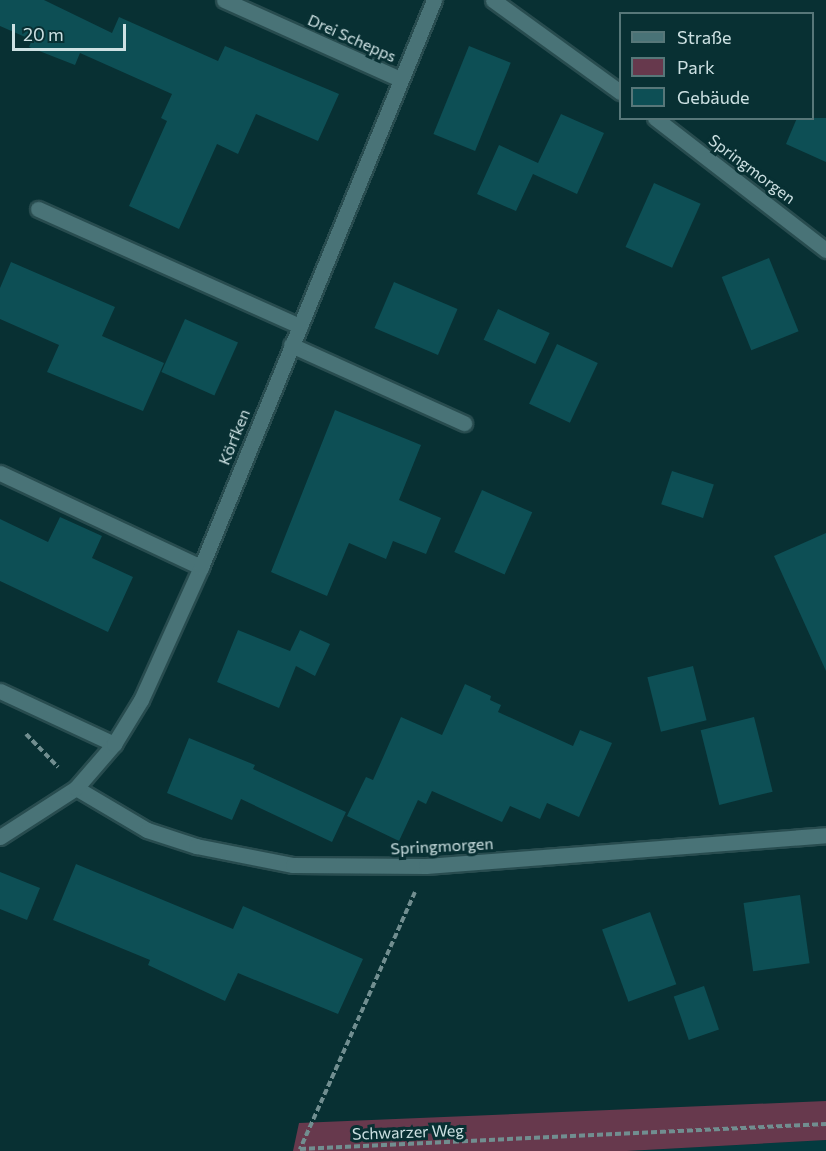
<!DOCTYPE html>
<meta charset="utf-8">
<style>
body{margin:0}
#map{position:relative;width:826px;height:1151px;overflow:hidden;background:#083033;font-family:Commissioner,sans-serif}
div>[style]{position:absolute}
.built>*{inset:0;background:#043a3f}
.green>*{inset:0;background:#67394d}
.building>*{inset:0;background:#0d4f55;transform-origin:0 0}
.path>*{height:4px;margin-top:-2px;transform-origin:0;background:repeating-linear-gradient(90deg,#718e90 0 6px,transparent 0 9px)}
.roads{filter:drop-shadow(2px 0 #284c4f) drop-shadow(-2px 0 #284c4f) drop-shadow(0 2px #284c4f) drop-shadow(0 -2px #284c4f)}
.minor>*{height:15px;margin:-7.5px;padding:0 7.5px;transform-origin:7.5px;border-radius:7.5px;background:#497377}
span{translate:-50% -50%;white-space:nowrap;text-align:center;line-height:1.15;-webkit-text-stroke:6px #083033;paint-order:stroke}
.street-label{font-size:16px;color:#cde1e3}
.legend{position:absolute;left:619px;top:12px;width:195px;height:108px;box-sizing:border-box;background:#083033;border:2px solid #577779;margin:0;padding:8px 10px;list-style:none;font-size:18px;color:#cde1e3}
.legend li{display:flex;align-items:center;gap:12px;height:30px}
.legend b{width:30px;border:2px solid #577779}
.scale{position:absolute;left:12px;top:24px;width:114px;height:27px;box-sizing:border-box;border:3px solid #cde1e3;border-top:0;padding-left:8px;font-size:18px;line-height:21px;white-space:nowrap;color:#cde1e3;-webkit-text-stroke:4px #083033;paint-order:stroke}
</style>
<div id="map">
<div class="built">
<i style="clip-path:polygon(826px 1140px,826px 1151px,627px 1151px)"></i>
</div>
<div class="green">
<i style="clip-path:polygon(826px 1101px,826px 1140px,627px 1151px,293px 1151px,299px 1123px)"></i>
</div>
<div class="building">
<i style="clip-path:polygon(0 0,44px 0,112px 33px,119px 17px,218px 61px,225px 46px,339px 94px,318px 141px,256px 114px,238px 154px,217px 144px,179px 229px,129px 206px,167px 121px,161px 118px,172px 94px,80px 53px,75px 65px,29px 47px,32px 40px,0 26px)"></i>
<i style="left:469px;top:46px;width:45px;height:95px;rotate:22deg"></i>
<i style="clip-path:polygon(561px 114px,604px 133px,577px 194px,533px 174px,516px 211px,477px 194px,499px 145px,538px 163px)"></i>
<i style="clip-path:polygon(797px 118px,826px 118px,826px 162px,786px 144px)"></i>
<i style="left:654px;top:183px;width:51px;height:70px;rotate:24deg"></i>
<i style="left:769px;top:258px;width:79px;height:51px;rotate:68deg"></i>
<i style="clip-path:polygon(11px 262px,115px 307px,102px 336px,164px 363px,143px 411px,47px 372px,59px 345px,0 319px,0 288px)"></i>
<i style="left:394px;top:282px;width:69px;height:50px;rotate:23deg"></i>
<i style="left:498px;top:309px;width:57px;height:34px;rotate:25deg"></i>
<i style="left:185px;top:319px;width:58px;height:58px;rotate:24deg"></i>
<i style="left:557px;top:344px;width:45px;height:66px;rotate:25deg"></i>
<i style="clip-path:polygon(335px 410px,421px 445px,399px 500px,441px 518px,426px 554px,393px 541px,386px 559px,349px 543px,327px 596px,271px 572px)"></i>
<i style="left:672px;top:471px;width:44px;height:35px;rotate:18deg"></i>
<i style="left:482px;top:490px;width:55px;height:68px;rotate:24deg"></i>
<i style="clip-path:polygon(60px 517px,102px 536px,92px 558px,133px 577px,108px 632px,0 581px,0 519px,48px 542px)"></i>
<i style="clip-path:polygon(826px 533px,826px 671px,774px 556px)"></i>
<i style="clip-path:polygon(238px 630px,290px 651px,300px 630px,330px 644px,315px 676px,296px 666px,279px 708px,217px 682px)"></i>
<i style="left:693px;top:666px;width:56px;height:47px;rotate:76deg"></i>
<i style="clip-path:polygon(465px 684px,491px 696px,490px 700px,501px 705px,498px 712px,573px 746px,580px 730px,612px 743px,579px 817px,547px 803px,540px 819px,510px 806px,502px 822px,432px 791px,426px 804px,418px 800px,399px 841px,347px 816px,366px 777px,373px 780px,401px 717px,442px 735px)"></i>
<i style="left:754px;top:717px;width:77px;height:55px;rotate:76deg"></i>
<i style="clip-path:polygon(189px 738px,255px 765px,253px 769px,346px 812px,332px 842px,241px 799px,232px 820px,167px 793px)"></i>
<i style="clip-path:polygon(76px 864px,233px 929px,243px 906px,363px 959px,338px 1014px,238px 973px,225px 1001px,148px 965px,150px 960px,53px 920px)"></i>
<i style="clip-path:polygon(0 872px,40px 888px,27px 920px,0 909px)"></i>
<i style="left:800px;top:895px;width:69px;height:57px;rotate:82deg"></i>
<i style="left:650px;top:912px;width:77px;height:51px;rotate:70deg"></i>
<i style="left:704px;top:986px;width:46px;height:32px;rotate:71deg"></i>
</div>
<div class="path">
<i style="left:26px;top:734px;width:46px;rotate:45.9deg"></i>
<i style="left:415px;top:892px;width:282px;rotate:114.1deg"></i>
<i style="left:300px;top:1149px;width:527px;rotate:-2.72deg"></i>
</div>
<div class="roads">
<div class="minor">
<i style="left:224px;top:0;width:193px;rotate:24.2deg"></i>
<i style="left:493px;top:0;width:157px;rotate:35.9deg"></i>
<i style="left:655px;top:118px;width:216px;rotate:37.7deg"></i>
<i style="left:38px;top:209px;width:287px;rotate:24.1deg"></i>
<i style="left:291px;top:345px;width:190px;rotate:24.3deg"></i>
<i style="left:0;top:473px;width:222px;rotate:25.1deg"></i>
<i style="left:0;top:691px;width:126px;rotate:24.9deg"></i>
<i style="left:76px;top:788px;width:82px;rotate:30.6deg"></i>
<i style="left:147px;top:830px;width:52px;rotate:18.1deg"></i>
<i style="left:196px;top:846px;width:99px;rotate:11.1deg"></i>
<i style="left:293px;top:865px;width:133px;rotate:0.4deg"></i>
<i style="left:426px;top:866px;width:401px;rotate:-4.4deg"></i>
<i style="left:0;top:837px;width:90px;rotate:-32.8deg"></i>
<i style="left:76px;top:788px;width:58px;rotate:-49.2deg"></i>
<i style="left:114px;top:744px;width:52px;rotate:-58.5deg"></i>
<i style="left:141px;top:700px;width:146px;rotate:-65.7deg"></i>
<i style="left:201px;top:567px;width:613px;rotate:-67.66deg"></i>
</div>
</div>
<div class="street-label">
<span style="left:352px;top:38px;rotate:24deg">Drei Schepps</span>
<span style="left:752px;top:169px;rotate:37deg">Springmorgen</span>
<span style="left:234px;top:437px;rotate:-68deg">Körfken</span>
<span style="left:442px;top:846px;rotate:-3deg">Springmorgen</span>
<span style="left:408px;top:1132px;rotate:-2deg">Schwarzer Weg</span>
</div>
<ul class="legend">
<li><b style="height:8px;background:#497377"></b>Straße</li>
<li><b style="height:16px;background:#67394d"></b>Park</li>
<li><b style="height:16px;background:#0d4f55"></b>Gebäude</li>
</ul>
<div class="scale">20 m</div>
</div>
